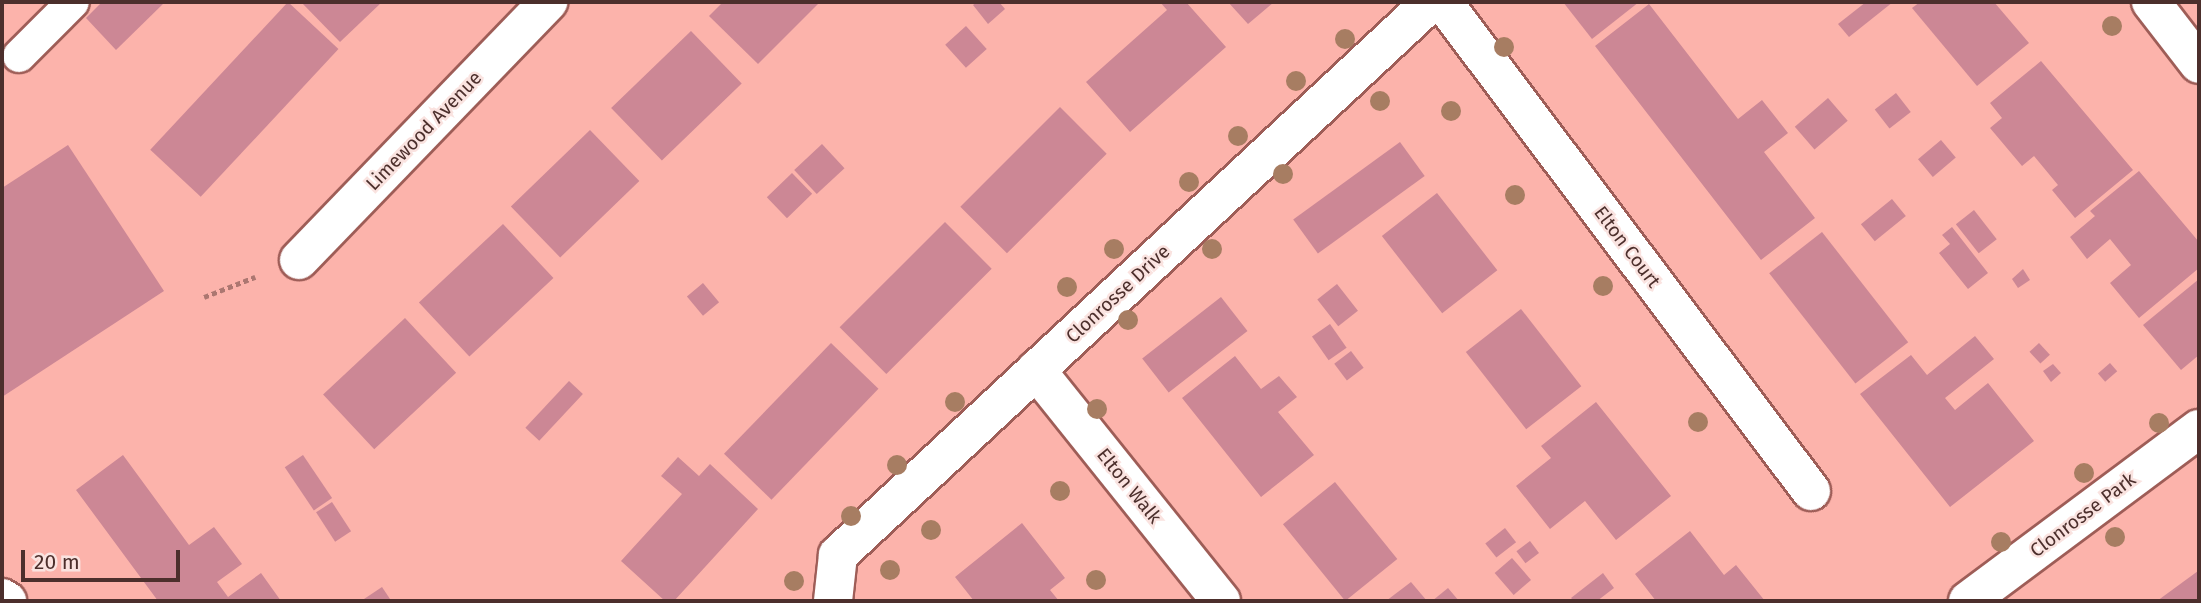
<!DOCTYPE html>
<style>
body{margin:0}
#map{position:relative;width:2201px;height:603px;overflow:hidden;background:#fcb3ab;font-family:"Fira Sans",sans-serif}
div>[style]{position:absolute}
.building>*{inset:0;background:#cc8795;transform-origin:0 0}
.path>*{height:4.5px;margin-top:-2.25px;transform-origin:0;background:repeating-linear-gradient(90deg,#ac7771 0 5px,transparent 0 8.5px)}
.roads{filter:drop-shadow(2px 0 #9e5d57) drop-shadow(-2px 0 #9e5d57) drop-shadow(0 2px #9e5d57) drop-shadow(0 -2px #9e5d57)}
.service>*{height:32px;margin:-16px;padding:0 16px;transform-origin:16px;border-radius:16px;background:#fff}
.minor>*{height:38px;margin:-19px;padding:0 19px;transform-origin:19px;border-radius:19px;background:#fff}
.trees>*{width:20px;height:20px;margin:-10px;border-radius:50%;background:#a77d62}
span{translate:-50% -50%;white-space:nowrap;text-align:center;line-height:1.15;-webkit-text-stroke:5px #fae3e0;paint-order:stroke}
.street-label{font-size:19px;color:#4c2f2c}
.frame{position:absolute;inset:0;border:4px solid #4c2f2c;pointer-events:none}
.scale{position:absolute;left:21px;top:550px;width:159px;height:32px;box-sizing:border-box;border:4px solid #4c2f2c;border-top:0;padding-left:9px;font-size:21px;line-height:24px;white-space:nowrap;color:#4c2f2c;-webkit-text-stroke:5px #fae3e0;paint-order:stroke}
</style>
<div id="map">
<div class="building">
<i style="clip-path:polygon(102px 2px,165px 2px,116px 50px,86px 18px)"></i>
<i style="left:288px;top:2px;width:69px;height:202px;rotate:43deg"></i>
<i style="clip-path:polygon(301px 2px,382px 2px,340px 42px)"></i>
<i style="clip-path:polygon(723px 2px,820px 2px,758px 64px,709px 16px)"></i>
<i style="clip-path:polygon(977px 2px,999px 2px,1005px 9px,988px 24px,973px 5px)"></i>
<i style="clip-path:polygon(1160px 2px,1186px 2px,1226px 47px,1130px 132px,1086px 82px,1167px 10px)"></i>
<i style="clip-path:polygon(1228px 2px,1274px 2px,1248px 24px)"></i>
<i style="clip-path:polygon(1563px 2px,1639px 2px,1592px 39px)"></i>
<i style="clip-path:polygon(1866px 2px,1893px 2px,1849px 37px,1838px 24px)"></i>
<i style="clip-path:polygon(1920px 2px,1994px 2px,2029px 43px,1977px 86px,1912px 8px)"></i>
<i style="clip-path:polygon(1649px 4px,1738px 119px,1762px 100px,1788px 133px,1764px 152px,1815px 218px,1761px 260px,1595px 46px)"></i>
<i style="left:966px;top:26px;width:31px;height:28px;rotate:48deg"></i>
<i style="left:691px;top:31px;width:73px;height:111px;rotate:46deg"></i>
<i style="clip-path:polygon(2041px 61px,2133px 170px,2075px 218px,2052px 190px,2058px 185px,2034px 156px,2022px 166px,1990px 128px,2002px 118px,1990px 103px)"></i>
<i style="left:1896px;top:93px;width:24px;height:27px;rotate:52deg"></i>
<i style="left:1828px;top:98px;width:30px;height:44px;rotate:49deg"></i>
<i style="left:1060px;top:107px;width:66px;height:141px;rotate:45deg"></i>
<i style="left:590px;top:130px;width:71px;height:110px;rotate:46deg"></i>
<i style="left:1941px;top:140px;width:23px;height:30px;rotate:50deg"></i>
<i style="left:1400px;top:142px;width:42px;height:132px;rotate:54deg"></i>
<i style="left:822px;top:144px;width:33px;height:38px;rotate:47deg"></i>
<i style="clip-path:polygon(68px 145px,164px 291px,2px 397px,2px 188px)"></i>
<i style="clip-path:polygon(2139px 171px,2199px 242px,2199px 268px,2139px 318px,2110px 283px,2131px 265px,2110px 239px,2087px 259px,2070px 237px,2095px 216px,2090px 211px)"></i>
<i style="left:792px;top:173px;width:29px;height:35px;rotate:46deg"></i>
<i style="left:1437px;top:193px;width:98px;height:70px;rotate:52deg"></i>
<i style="left:1892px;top:199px;width:22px;height:40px;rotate:51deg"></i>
<i style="left:1974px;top:210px;width:37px;height:23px;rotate:52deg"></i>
<i style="left:945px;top:222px;width:66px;height:149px;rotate:45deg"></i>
<i style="left:503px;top:224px;width:74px;height:115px;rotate:47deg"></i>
<i style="clip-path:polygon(1952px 227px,1988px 273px,1968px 289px,1939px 253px,1950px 244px,1942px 235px)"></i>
<i style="left:1822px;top:232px;width:140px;height:67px;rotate:52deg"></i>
<i style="clip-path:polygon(2023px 269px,2030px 280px,2018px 288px,2012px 279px)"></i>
<i style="clip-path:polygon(2199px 279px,2199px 355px,2181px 370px,2143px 325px)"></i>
<i style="left:703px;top:283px;width:25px;height:21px;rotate:50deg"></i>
<i style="left:1337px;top:284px;width:34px;height:25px;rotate:52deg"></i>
<i style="left:1221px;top:297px;width:43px;height:100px;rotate:52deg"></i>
<i style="left:1521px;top:309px;width:98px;height:70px;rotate:52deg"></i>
<i style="left:405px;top:318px;width:75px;height:112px;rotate:47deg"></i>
<i style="left:1330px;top:324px;width:29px;height:22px;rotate:55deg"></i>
<i style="clip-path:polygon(1975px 336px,1994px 359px,1945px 398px,1955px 410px,1988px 383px,2034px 441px,1950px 507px,1860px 394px,1911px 355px,1927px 375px)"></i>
<i style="left:831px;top:343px;width:66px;height:154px;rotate:44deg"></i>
<i style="left:2039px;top:343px;width:16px;height:13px;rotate:47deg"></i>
<i style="left:1351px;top:351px;width:21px;height:21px;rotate:53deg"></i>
<i style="clip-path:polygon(1235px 356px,1261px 389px,1279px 376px,1297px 397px,1278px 412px,1314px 455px,1261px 497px,1182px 398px)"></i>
<i style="left:2110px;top:363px;width:11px;height:16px;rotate:49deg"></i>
<i style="clip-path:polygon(2053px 364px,2061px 373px,2051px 382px,2043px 371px)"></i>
<i style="left:569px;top:381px;width:19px;height:64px;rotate:43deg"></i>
<i style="clip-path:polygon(1596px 402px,1671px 496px,1616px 540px,1585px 501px,1550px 529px,1516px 486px,1551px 458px,1541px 446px)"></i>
<i style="clip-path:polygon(123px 455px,189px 545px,214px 527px,242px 564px,217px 582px,228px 597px,261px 573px,281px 601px,158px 601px,76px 490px)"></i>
<i style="left:303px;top:455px;width:52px;height:22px;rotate:56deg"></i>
<i style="clip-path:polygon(678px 457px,699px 476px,710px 464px,758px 509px,674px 601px,665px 601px,621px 561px,682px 494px,661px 476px)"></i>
<i style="left:1335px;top:482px;width:99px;height:67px;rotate:51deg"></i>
<i style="left:332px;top:502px;width:35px;height:19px;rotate:57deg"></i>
<i style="clip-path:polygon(1022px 523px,1065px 578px,1050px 590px,1059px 601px,974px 601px,955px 577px)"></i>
<i style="left:1505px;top:528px;width:18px;height:25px;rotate:52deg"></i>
<i style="clip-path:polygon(1690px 531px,1724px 575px,1736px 565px,1765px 601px,1656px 601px,1635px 574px)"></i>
<i style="left:1530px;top:541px;width:15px;height:17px;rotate:53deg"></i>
<i style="left:1512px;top:558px;width:29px;height:23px;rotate:49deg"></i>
<i style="clip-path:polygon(2198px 571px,2199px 601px,2157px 601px)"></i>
<i style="clip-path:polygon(1603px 573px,1614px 588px,1597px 601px,1574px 601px,1571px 598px)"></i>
<i style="clip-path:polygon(1411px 582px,1427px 601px,1386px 601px)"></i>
<i style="clip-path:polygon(382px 587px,390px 599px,366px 601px,364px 599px)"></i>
<i style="clip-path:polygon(1448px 588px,1459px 601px,1432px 601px)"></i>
</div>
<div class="path">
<i style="left:204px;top:297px;width:55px;rotate:-21.4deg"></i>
</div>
<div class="roads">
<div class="service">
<i style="left:19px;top:56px;width:76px;rotate:-45deg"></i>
</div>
<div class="minor">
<i style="left:1443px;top:2px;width:612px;rotate:53.04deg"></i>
<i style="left:2151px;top:2px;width:78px;rotate:52.3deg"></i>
<i style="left:299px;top:260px;width:359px;rotate:-46deg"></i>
<i style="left:1036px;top:370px;width:296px;rotate:51.3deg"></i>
<i style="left:2px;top:598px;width:6px;rotate:31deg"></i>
<i style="left:833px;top:601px;width:46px;rotate:-83.8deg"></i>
<i style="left:838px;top:555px;width:811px;rotate:-43deg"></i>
<i style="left:1968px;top:601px;width:288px;rotate:-36.7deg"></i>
</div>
</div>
<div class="trees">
<i style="left:2112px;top:26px"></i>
<i style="left:1345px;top:39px"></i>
<i style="left:1504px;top:47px"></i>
<i style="left:1296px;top:81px"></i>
<i style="left:1380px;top:101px"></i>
<i style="left:1451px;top:111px"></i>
<i style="left:1238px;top:136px"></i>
<i style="left:1283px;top:174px"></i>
<i style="left:1189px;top:182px"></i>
<i style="left:1515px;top:195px"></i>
<i style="left:1114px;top:249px"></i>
<i style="left:1212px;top:249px"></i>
<i style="left:1603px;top:286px"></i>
<i style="left:1067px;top:287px"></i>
<i style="left:1128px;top:320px"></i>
<i style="left:955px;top:402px"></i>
<i style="left:1097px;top:409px"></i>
<i style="left:1698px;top:422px"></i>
<i style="left:2159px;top:423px"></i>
<i style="left:897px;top:465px"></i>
<i style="left:2084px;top:473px"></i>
<i style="left:1060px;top:491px"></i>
<i style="left:851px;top:516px"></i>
<i style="left:931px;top:530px"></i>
<i style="left:2115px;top:537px"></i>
<i style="left:2001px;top:542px"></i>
<i style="left:890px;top:570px"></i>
<i style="left:1096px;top:580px"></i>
<i style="left:794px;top:581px"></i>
</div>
<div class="street-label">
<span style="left:424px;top:131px;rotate:-46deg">Limewood Avenue</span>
<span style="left:1627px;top:247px;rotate:53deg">Elton Court</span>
<span style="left:1118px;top:294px;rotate:-43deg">Clonrosse Drive</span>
<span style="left:1129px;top:486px;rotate:51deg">Elton Walk</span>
<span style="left:2083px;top:515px;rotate:-37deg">Clonrosse Park</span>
</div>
<div class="frame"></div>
<div class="scale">20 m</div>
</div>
